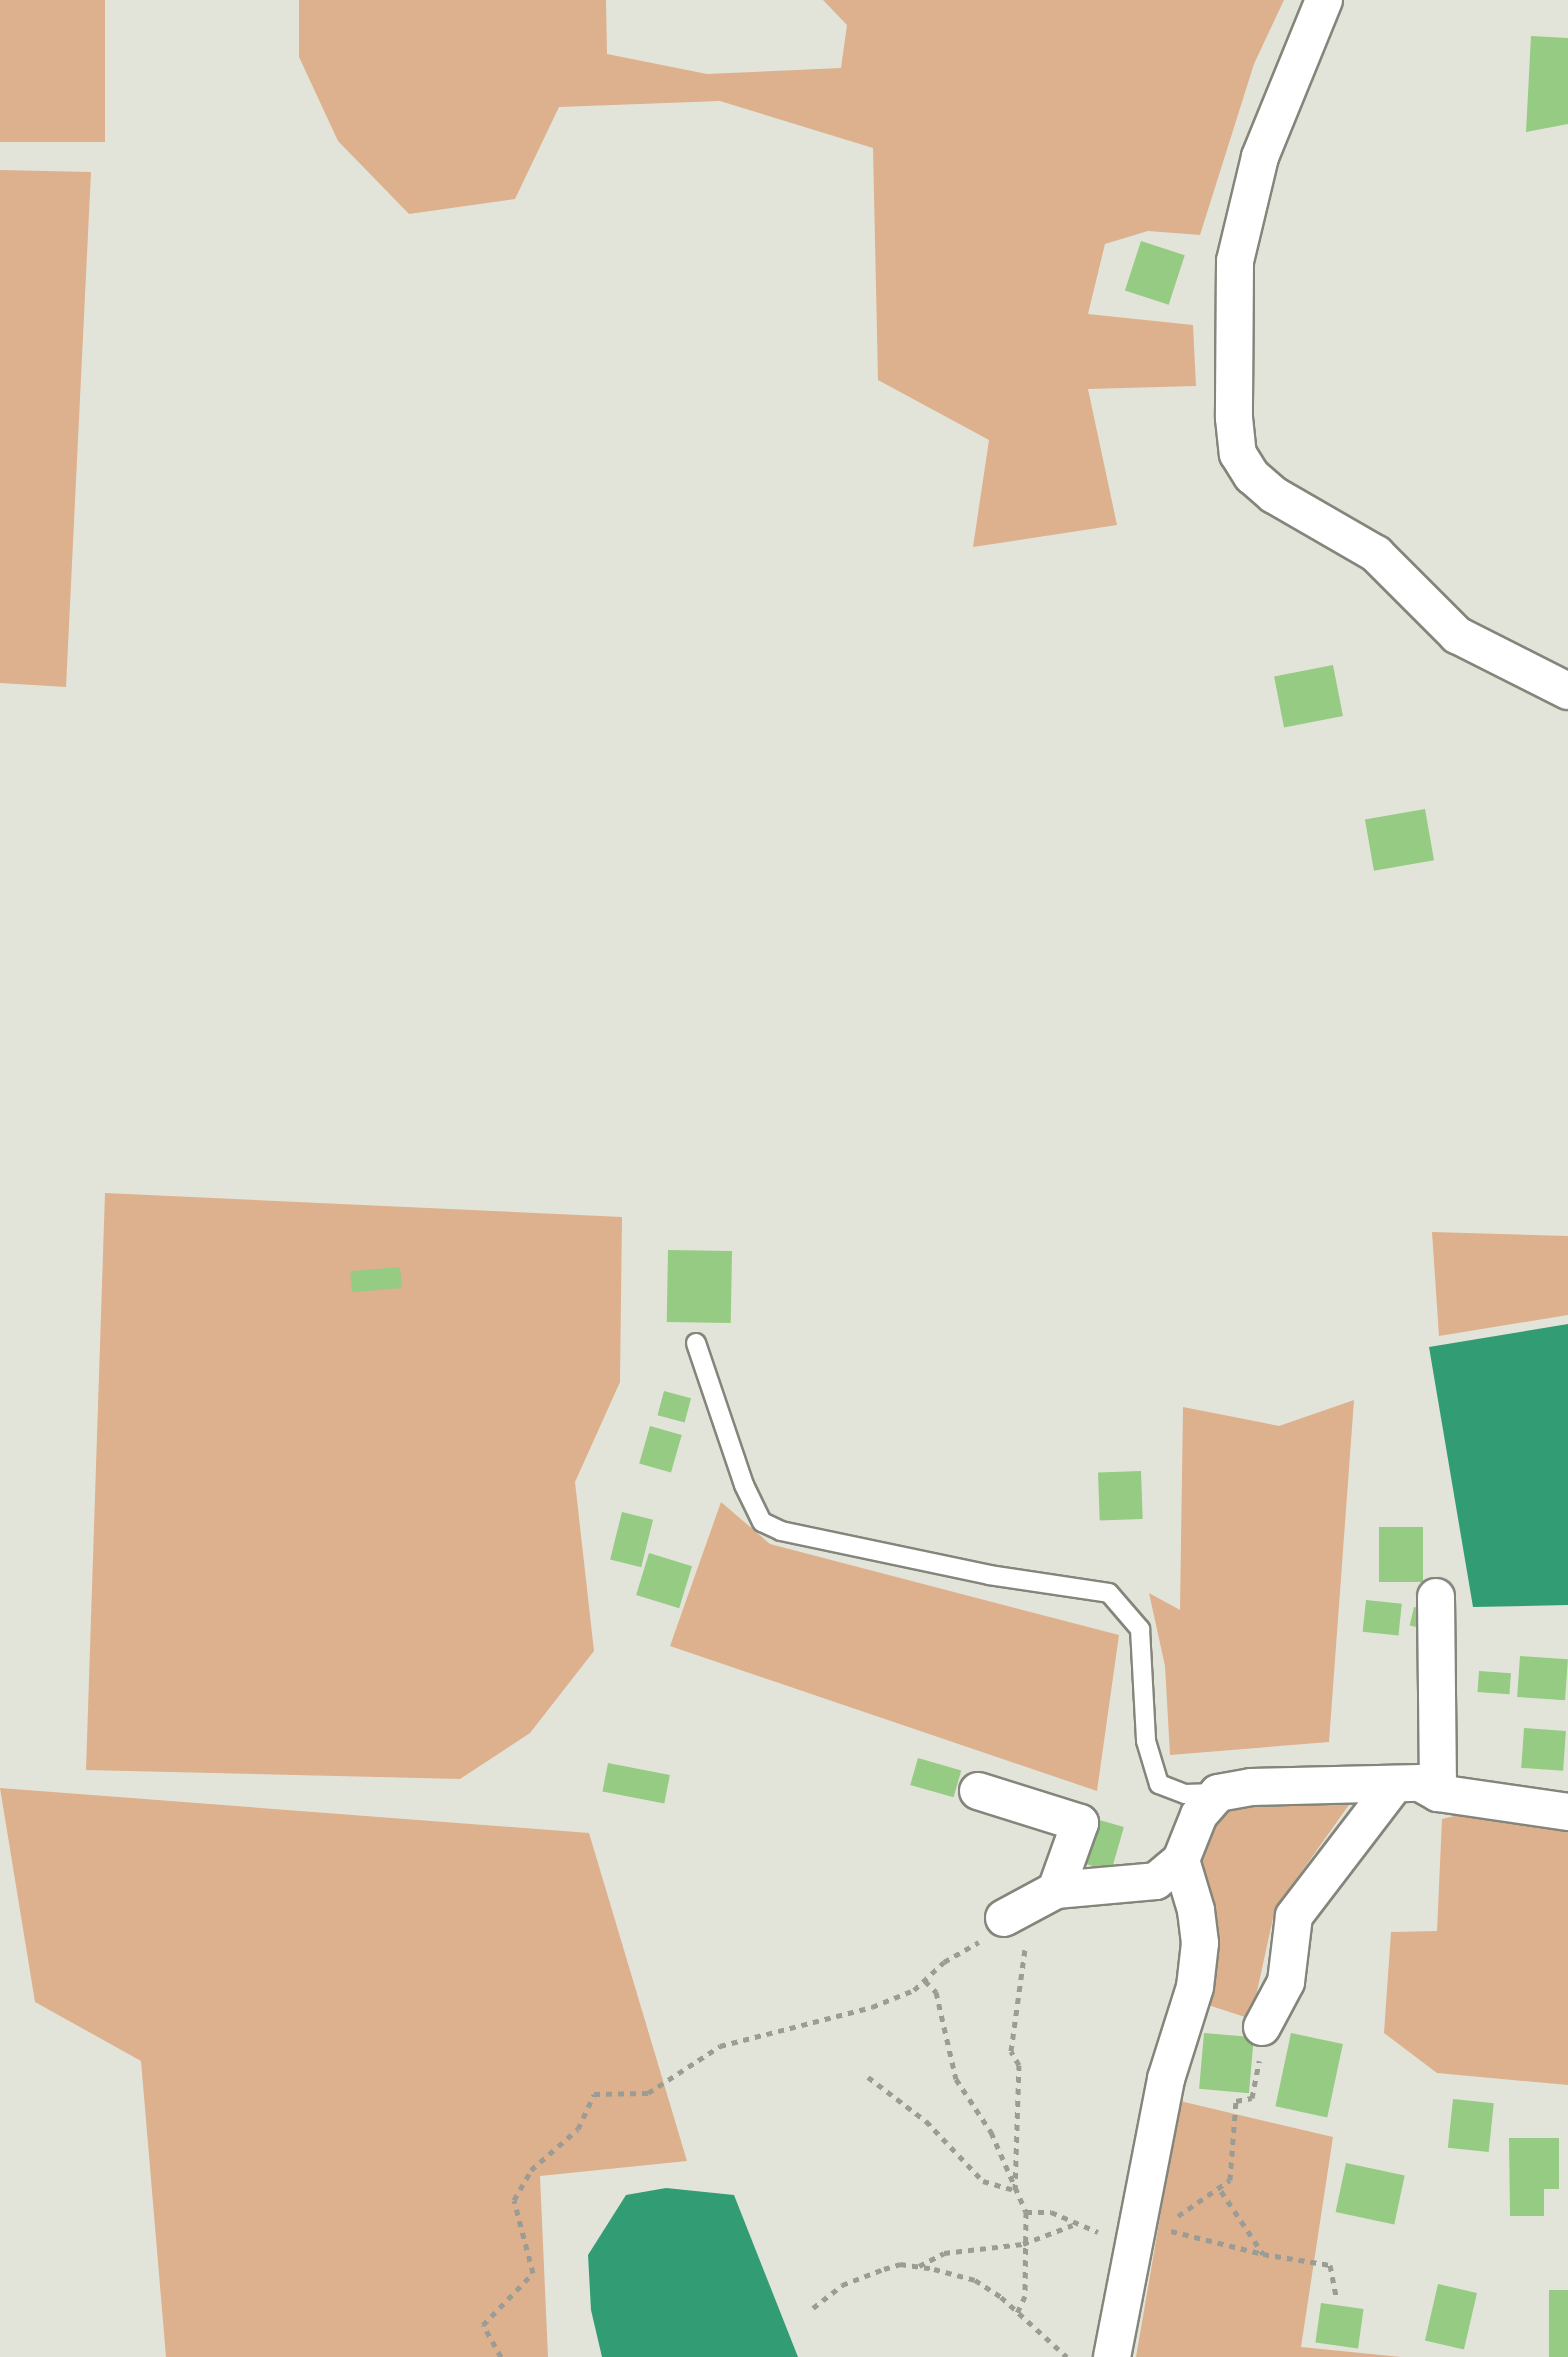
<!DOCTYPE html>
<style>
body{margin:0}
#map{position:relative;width:1568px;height:2357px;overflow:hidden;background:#e3e4d9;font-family:Roboto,sans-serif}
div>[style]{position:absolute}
.green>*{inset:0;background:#ddb18d;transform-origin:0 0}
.water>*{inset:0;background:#329d74}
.building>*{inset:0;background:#95cb82;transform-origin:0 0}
.path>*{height:5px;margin-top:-2.5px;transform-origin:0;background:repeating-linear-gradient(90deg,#9b9c94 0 6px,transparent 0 12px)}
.roads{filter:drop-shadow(2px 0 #84857b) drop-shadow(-2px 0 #84857b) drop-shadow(0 2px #84857b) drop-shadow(0 -2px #84857b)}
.service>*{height:18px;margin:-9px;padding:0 9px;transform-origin:9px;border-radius:9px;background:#fff}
.minor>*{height:36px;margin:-18px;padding:0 18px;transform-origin:18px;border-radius:18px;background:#fff}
span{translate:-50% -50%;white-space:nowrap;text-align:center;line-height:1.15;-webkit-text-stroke:6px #fff;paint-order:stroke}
</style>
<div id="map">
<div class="green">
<i style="left:0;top:0;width:105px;height:142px"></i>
<i style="clip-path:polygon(299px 0,606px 0,607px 54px,707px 74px,841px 68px,847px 25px,823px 0,1284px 0,1254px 64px,1200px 235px,1148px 231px,1105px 244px,1088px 314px,1193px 325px,1196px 386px,1088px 389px,1117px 525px,973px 547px,989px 440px,878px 380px,873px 148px,720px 101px,559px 107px,515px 199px,409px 214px,338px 141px,299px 57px)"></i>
<i style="clip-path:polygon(0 170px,91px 172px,66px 687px,0 683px)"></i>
<i style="clip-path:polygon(105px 1193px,622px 1217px,620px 1382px,575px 1482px,594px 1651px,530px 1733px,460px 1779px,86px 1770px)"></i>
<i style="clip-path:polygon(1432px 1232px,1568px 1236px,1568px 1315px,1439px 1336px)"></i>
<i style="clip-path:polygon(1354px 1400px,1329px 1742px,1170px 1755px,1165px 1666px,1149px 1593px,1180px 1610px,1183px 1407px,1279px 1426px)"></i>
<i style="clip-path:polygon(721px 1502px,770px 1544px,1119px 1635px,1097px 1791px,670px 1646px)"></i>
<i style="clip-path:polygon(0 1788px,589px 1833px,687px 2161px,540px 2176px,548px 2357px,166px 2357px,141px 2061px,35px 2002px)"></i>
<i style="clip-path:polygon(1351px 1802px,1275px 1909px,1251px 2019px,1199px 2002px,1195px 1866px,1224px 1804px)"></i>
<i style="clip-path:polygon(1507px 1803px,1568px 1811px,1568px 2085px,1437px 2073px,1384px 2033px,1391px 1932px,1437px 1931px,1442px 1819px)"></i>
<i style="clip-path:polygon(1180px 2101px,1333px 2137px,1301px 2347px,1401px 2357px,1136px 2357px)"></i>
</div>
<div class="water">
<i style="clip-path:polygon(1568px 1324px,1568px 1605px,1473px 1607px,1429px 1347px)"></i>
<i style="clip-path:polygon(666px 2188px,734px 2195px,798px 2357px,602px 2357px,591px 2310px,588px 2255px,626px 2195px)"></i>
</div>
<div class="building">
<i style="clip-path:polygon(1531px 36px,1568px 38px,1568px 124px,1526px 132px)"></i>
<i style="left:1141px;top:241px;width:46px;height:52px;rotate:18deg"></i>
<i style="left:1333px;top:665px;width:52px;height:60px;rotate:79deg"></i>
<i style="left:1425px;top:809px;width:52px;height:61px;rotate:80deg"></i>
<i style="left:668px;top:1250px;width:64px;height:72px;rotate:1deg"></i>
<i style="left:400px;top:1267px;width:21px;height:50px;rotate:85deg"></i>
<i style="left:664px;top:1391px;width:28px;height:25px;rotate:15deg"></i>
<i style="left:650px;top:1426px;width:33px;height:39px;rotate:16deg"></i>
<i style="left:1141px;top:1471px;width:48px;height:43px;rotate:88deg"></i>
<i style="left:622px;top:1512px;width:32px;height:49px;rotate:14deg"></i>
<i style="left:1379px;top:1527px;width:44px;height:55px"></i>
<i style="left:649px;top:1553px;width:45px;height:44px;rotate:17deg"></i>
<i style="left:1366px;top:1600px;width:36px;height:32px;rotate:6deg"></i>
<i style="left:1414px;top:1607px;width:9px;height:19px;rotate:13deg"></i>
<i style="left:1520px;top:1656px;width:48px;height:41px;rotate:4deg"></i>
<i style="left:1479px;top:1671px;width:32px;height:21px;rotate:4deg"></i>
<i style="left:1524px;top:1728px;width:42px;height:40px;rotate:4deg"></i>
<i style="left:918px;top:1758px;width:45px;height:28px;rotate:16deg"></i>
<i style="left:608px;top:1763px;width:63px;height:29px;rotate:11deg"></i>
<i style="left:1096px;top:1819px;width:29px;height:46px;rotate:16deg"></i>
<i style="left:1204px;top:2033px;width:50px;height:56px;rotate:5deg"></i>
<i style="left:1291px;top:2033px;width:53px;height:75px;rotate:12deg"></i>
<i style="left:1453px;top:2099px;width:41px;height:49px;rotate:6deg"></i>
<i style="clip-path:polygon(1509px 2138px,1559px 2138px,1559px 2189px,1544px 2189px,1544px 2216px,1510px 2216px)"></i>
<i style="left:1346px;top:2163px;width:60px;height:50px;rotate:12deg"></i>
<i style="left:1438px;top:2284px;width:40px;height:58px;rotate:13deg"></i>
<i style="left:1549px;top:2290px;width:19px;height:67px"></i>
<i style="left:1321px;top:2303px;width:43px;height:40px;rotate:8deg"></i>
</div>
<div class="path">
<i style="left:925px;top:1981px;width:16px;rotate:45deg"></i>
<i style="left:936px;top:1992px;width:89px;rotate:77.1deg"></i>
<i style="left:956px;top:2079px;width:64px;rotate:56.6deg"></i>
<i style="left:991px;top:2132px;width:87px;rotate:66.4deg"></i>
<i style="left:1026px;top:2212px;width:84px;rotate:90.7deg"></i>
<i style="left:1025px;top:2296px;width:19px;rotate:115deg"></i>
<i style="left:868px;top:2077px;width:73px;rotate:37.2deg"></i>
<i style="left:926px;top:2121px;width:83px;rotate:46.5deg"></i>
<i style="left:983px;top:2181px;width:33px;rotate:16deg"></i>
<i style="left:1015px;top:2190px;width:125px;rotate:-88.2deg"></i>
<i style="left:1019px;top:2065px;width:16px;rotate:-120deg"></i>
<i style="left:1011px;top:2051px;width:103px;rotate:-82.2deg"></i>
<i style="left:1221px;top:2191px;width:76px;rotate:56.3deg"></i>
<i style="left:1263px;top:2254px;width:68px;rotate:9.3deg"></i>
<i style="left:1330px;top:2265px;width:31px;rotate:79deg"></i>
<i style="left:1026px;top:2212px;width:25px"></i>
<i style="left:1051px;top:2212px;width:51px;rotate:23.1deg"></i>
<i style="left:1178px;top:2216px;width:63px;rotate:-34.7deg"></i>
<i style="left:1230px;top:2180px;width:79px;rotate:-85.7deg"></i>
<i style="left:1236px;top:2101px;width:16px;rotate:-11deg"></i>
<i style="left:1252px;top:2098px;width:38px;rotate:-79deg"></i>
<i style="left:1171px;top:2231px;width:95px;rotate:14deg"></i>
<i style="left:919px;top:2266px;width:28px;rotate:-27deg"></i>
<i style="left:944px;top:2253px;width:80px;rotate:-6.5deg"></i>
<i style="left:1023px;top:2244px;width:53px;rotate:-20.8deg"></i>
<i style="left:813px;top:2308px;width:37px;rotate:-38deg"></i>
<i style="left:842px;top:2285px;width:45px;rotate:-20.9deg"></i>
<i style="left:884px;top:2269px;width:17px;rotate:-17deg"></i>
<i style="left:900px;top:2264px;width:34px;rotate:8deg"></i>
<i style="left:934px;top:2269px;width:42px;rotate:15deg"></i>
<i style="left:975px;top:2280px;width:31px;rotate:33deg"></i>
<i style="left:1001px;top:2297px;width:89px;rotate:42.3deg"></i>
<i style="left:501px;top:2357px;width:37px;rotate:-119deg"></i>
<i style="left:483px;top:2325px;width:72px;rotate:-46.1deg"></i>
<i style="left:533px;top:2273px;width:75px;rotate:-104.6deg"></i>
<i style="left:514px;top:2200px;width:34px;rotate:-60deg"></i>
<i style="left:531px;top:2170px;width:62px;rotate:-41.1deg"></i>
<i style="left:578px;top:2129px;width:38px;rotate:-65deg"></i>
<i style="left:594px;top:2094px;width:54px;rotate:-1.1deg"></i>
<i style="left:648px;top:2093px;width:86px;rotate:-33.1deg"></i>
<i style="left:720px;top:2046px;width:157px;rotate:-14.4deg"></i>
<i style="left:872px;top:2007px;width:45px;rotate:-22deg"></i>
<i style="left:914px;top:1990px;width:41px;rotate:-43deg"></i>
<i style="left:944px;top:1962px;width:40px;rotate:-29.7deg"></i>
</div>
<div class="roads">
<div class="service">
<i style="left:696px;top:1343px;width:150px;rotate:71.3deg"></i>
<i style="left:744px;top:1485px;width:41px;rotate:64.1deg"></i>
<i style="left:762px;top:1522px;width:21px;rotate:25deg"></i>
<i style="left:781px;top:1531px;width:213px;rotate:11.9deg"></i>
<i style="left:989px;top:1575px;width:121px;rotate:8.5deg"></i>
<i style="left:1109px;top:1593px;width:48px;rotate:49.3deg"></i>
<i style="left:1140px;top:1629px;width:112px;rotate:86.9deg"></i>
<i style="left:1146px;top:1741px;width:45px;rotate:73.2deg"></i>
<i style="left:1159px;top:1784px;width:28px;rotate:21deg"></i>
<i style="left:1185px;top:1794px;width:30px;rotate:-2deg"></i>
</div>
<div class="minor">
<i style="left:1324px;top:0;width:170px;rotate:112.2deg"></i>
<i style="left:1260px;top:157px;width:107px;rotate:103.5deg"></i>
<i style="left:1235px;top:261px;width:157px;rotate:90.4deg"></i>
<i style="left:1234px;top:418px;width:36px;rotate:84deg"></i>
<i style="left:1238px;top:454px;width:26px;rotate:58deg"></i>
<i style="left:1252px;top:476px;width:29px;rotate:41deg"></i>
<i style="left:1274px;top:495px;width:118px;rotate:30deg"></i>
<i style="left:1376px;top:554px;width:115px;rotate:45deg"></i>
<i style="left:1457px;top:635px;width:124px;rotate:26.8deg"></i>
<i style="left:1436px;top:1597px;width:196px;rotate:89.4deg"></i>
<i style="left:978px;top:1791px;width:107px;rotate:17.4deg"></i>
<i style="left:1080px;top:1823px;width:71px;rotate:109.7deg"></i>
<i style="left:1004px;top:1918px;width:59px;rotate:-28.3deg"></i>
<i style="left:1056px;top:1890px;width:100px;rotate:-5.1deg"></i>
<i style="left:1156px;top:1881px;width:33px;rotate:-40deg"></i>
<i style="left:1262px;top:2027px;width:51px;rotate:-61.9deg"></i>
<i style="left:1286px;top:1982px;width:66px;rotate:-83.1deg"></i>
<i style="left:1294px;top:1916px;width:166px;rotate:-52.6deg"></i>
<i style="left:1112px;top:2357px;width:283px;rotate:-79deg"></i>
<i style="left:1166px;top:2079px;width:96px;rotate:-72.5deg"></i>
<i style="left:1195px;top:1987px;width:44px;rotate:-83.5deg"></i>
<i style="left:1200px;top:1943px;width:33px;rotate:-97deg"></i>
<i style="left:1196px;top:1910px;width:52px;rotate:-106.7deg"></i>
<i style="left:1181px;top:1860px;width:48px;rotate:-68.2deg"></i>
<i style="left:1199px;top:1815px;width:29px;rotate:-49deg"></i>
<i style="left:1218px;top:1793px;width:34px;rotate:-10deg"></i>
<i style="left:1251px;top:1787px;width:169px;rotate:-1.4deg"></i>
<i style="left:1420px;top:1783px;width:21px;rotate:29deg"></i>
<i style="left:1438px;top:1793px;width:131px;rotate:8.3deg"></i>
</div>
</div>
</div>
